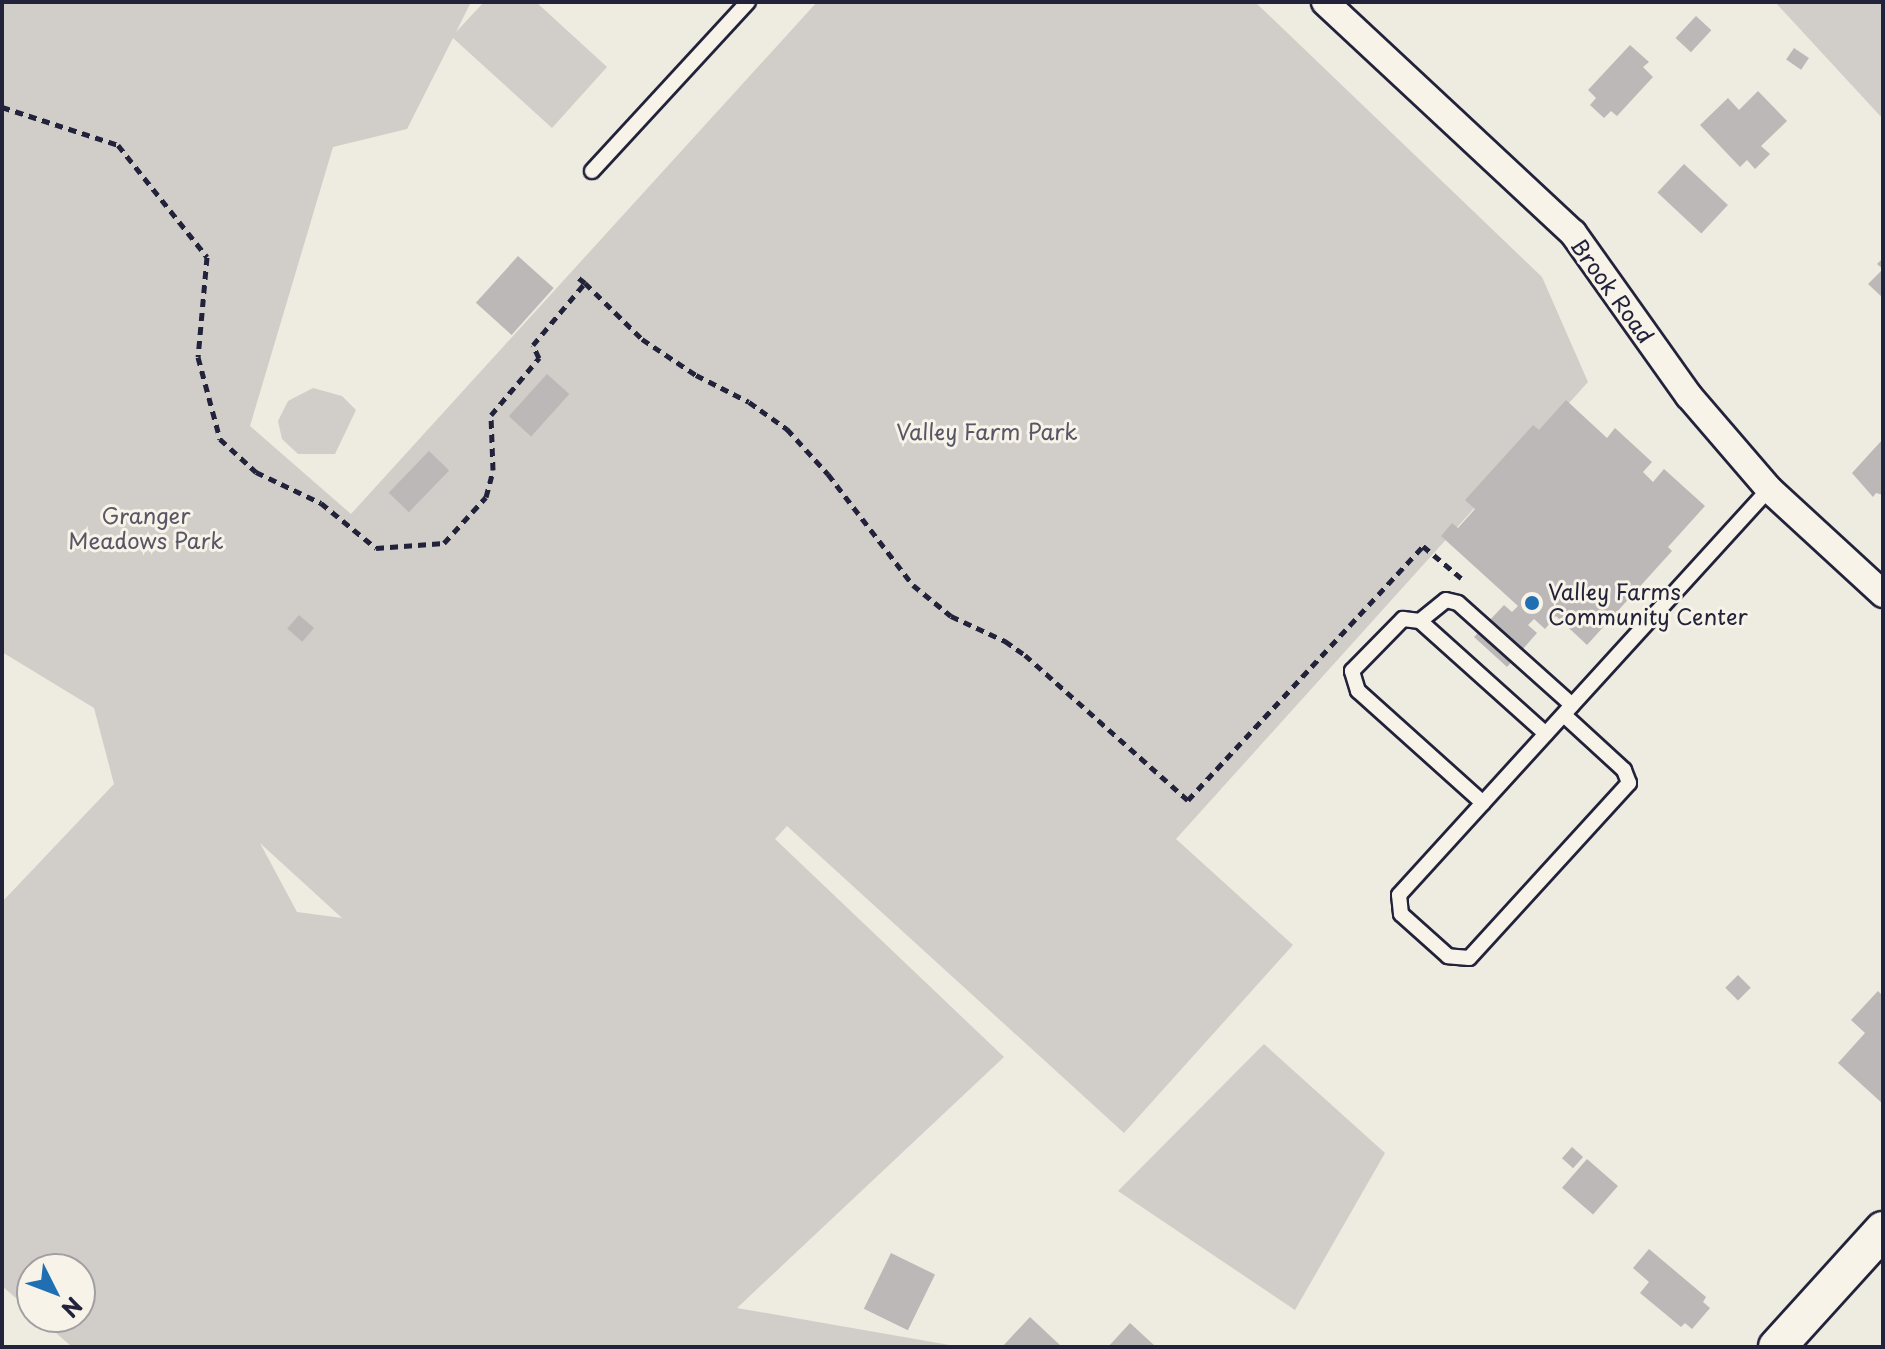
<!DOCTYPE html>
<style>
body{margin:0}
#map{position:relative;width:1885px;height:1349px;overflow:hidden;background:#eeebe1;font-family:"Playpen Sans",sans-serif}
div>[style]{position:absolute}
.green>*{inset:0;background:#d1cdc9}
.building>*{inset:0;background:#bbb8b7;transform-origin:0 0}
.path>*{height:5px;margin-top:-2.5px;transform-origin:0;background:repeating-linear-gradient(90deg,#22223b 0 8px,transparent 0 14px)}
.roads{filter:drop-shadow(2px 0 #22223b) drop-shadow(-2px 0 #22223b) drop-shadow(0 2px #22223b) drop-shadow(0 -2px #22223b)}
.lane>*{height:14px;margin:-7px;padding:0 7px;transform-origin:7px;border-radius:7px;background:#f7f3e8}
.street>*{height:26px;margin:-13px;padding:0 13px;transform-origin:13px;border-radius:13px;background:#f7f3e8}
.secondary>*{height:36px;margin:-18px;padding:0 18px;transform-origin:18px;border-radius:18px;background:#f7f3e8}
.dots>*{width:22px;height:22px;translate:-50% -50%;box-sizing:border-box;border:4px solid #f7f3e8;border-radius:50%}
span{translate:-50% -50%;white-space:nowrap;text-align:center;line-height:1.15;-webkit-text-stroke:6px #f7f3e8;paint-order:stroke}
.street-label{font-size:22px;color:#22223b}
.park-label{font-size:22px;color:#575566}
.poi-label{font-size:22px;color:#22223b}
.left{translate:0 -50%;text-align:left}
.frame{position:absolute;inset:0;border:4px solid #22223b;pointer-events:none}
.north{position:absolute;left:16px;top:1253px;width:80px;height:80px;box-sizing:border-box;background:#f7f3e8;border:2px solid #a29fa3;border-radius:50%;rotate:132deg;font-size:22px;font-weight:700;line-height:32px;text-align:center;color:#22223b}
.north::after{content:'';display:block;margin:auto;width:28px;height:36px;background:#1f6fb2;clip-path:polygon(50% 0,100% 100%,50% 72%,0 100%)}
</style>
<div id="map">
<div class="green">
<i style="clip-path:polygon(evenodd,2px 2px,471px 2px,456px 32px,484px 2px,536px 2px,607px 67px,552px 128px,453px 38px,407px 129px,333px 147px,250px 426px,351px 514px,817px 2px,1255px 2px,1542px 277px,1588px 382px,1176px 839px,1293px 945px,1124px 1133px,787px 826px,775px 839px,1004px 1057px,737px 1308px,961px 1347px,72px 1347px,38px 1317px,80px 1317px,80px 1269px,32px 1269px,32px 1312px,2px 1286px,2px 902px,114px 784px,94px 708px,2px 652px,2px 2px,260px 843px,261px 844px,342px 918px,297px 912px,260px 843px)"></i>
<i style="clip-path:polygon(1775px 2px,1883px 2px,1883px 119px)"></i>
<i style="clip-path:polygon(313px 388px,342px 396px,356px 410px,335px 454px,298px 454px,282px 439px,278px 421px,288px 401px)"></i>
<i style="clip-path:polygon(1264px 1044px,1385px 1153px,1295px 1310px,1118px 1191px)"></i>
</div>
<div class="building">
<i style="left:1696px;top:16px;width:21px;height:30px;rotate:43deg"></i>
<i style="clip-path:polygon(1630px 45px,1649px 62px,1643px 67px,1653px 77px,1617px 116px,1611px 111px,1604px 118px,1590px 105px,1596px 98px,1588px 90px)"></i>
<i style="left:1794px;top:48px;width:18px;height:14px;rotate:34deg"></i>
<i style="clip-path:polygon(1758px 91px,1787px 121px,1761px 146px,1770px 154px,1755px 169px,1747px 160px,1740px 167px,1700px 125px,1728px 98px,1739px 110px)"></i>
<i style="left:1684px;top:164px;width:60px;height:39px;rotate:43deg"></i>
<i style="left:518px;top:256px;width:48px;height:63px;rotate:42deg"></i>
<i style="clip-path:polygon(1883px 258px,1883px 298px,1868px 284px,1883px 269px,1877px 264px)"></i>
<i style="left:547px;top:374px;width:30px;height:57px;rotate:42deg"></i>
<i style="clip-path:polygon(1566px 400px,1607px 438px,1615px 428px,1652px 462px,1643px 472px,1653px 482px,1664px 469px,1705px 506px,1668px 547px,1672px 551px,1587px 645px,1556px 616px,1545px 629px,1534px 619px,1528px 625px,1537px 633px,1507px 667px,1474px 637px,1504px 605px,1512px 612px,1518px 606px,1441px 536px,1452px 523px,1458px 528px,1475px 509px,1465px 500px,1533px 425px,1539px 430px)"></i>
<i style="clip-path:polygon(1883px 439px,1883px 495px,1876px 493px,1873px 497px,1852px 473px)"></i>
<i style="left:429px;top:451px;width:28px;height:58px;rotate:44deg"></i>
<i style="left:299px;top:615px;width:20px;height:18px;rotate:41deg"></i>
<i style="left:1738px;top:975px;width:18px;height:18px;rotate:45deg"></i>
<i style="clip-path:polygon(1878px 991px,1883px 996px,1883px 1104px,1838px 1063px,1865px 1033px,1851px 1020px)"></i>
<i style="left:1572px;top:1147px;width:15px;height:15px;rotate:42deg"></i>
<i style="left:1587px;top:1159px;width:41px;height:38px;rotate:41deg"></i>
<i style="clip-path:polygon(1649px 1249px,1706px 1297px,1703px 1302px,1710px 1308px,1692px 1329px,1685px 1323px,1681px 1327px,1640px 1293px,1649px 1282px,1633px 1268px)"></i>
<i style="left:891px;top:1253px;width:49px;height:62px;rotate:26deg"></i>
<i style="clip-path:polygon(1030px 1317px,1062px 1347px,1002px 1347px)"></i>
<i style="clip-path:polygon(1130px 1323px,1156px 1347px,1108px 1347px)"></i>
</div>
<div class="path">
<i style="left:2px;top:107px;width:122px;rotate:18.1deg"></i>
<i style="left:118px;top:145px;width:143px;rotate:51.5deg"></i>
<i style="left:207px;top:257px;width:100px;rotate:95.1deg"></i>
<i style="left:198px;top:357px;width:85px;rotate:75deg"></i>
<i style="left:220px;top:439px;width:49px;rotate:42.5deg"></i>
<i style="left:256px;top:472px;width:72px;rotate:25.5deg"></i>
<i style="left:321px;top:503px;width:71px;rotate:39.3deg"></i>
<i style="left:376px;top:548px;width:68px;rotate:-4.2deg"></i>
<i style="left:444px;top:543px;width:62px;rotate:-47.6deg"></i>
<i style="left:486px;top:497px;width:28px;rotate:-75deg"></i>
<i style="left:493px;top:470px;width:55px;rotate:-92.1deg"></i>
<i style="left:491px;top:415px;width:75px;rotate:-49.9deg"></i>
<i style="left:539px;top:358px;width:14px;rotate:-115deg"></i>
<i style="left:533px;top:345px;width:81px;rotate:-50deg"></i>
<i style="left:585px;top:283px;width:13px;rotate:-141deg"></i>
<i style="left:585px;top:283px;width:80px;rotate:44.5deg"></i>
<i style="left:642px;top:339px;width:65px;rotate:33.7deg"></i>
<i style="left:696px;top:375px;width:59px;rotate:27deg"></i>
<i style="left:749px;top:402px;width:47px;rotate:35.4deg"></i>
<i style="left:787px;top:429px;width:61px;rotate:47.7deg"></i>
<i style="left:828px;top:474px;width:140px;rotate:52.6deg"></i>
<i style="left:913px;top:585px;width:49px;rotate:39.2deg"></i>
<i style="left:951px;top:616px;width:60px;rotate:24.8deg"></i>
<i style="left:1005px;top:641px;width:24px;rotate:35deg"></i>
<i style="left:1025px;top:655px;width:218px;rotate:41.7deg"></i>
<i style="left:1188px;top:800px;width:346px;rotate:-47.2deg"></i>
<i style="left:1423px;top:546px;width:50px;rotate:40.1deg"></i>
</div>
<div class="roads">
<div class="lane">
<i style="left:592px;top:171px;width:230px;rotate:-47.3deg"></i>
<i style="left:1420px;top:621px;width:33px;rotate:-39deg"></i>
<i style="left:1446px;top:600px;width:12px;rotate:14deg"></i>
<i style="left:1458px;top:603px;width:153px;rotate:41.8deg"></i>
<i style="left:1564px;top:715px;width:81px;rotate:42.5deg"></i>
<i style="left:1624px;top:770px;width:14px;rotate:69deg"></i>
<i style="left:1629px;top:783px;width:237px;rotate:132.4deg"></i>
<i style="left:1469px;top:958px;width:21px;rotate:-175deg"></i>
<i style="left:1448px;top:956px;width:63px;rotate:-138.2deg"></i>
<i style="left:1401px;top:914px;width:19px;rotate:-96deg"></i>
<i style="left:1399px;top:895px;width:549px;rotate:-47.66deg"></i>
<i style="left:1483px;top:803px;width:168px;rotate:-138.1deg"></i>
<i style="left:1358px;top:691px;width:21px;rotate:-107deg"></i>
<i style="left:1352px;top:671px;width:73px;rotate:-45.6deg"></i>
<i style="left:1403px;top:619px;width:17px;rotate:7deg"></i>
<i style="left:1420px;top:621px;width:169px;rotate:41.9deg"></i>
</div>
<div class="street">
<i style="left:1325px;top:2px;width:339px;rotate:43deg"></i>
<i style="left:1573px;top:233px;width:200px;rotate:54.6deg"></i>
<i style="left:1689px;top:396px;width:123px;rotate:49.3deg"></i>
<i style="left:1769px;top:489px;width:155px;rotate:42.6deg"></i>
</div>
<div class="secondary">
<i style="left:1777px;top:1347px;width:158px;rotate:-47.8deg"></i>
</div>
</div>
<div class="dots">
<i style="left:1532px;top:603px;background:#1f6fb2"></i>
</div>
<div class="street-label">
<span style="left:1613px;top:290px;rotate:54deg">Brook Road</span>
</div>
<div class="park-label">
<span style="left:987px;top:431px">Valley Farm Park</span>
<span style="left:146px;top:527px">Granger<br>Meadows Park</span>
</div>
<div class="poi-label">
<span class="left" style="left:1548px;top:603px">Valley Farms<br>Community Center</span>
</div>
<div class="frame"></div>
<div class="north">N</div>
</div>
